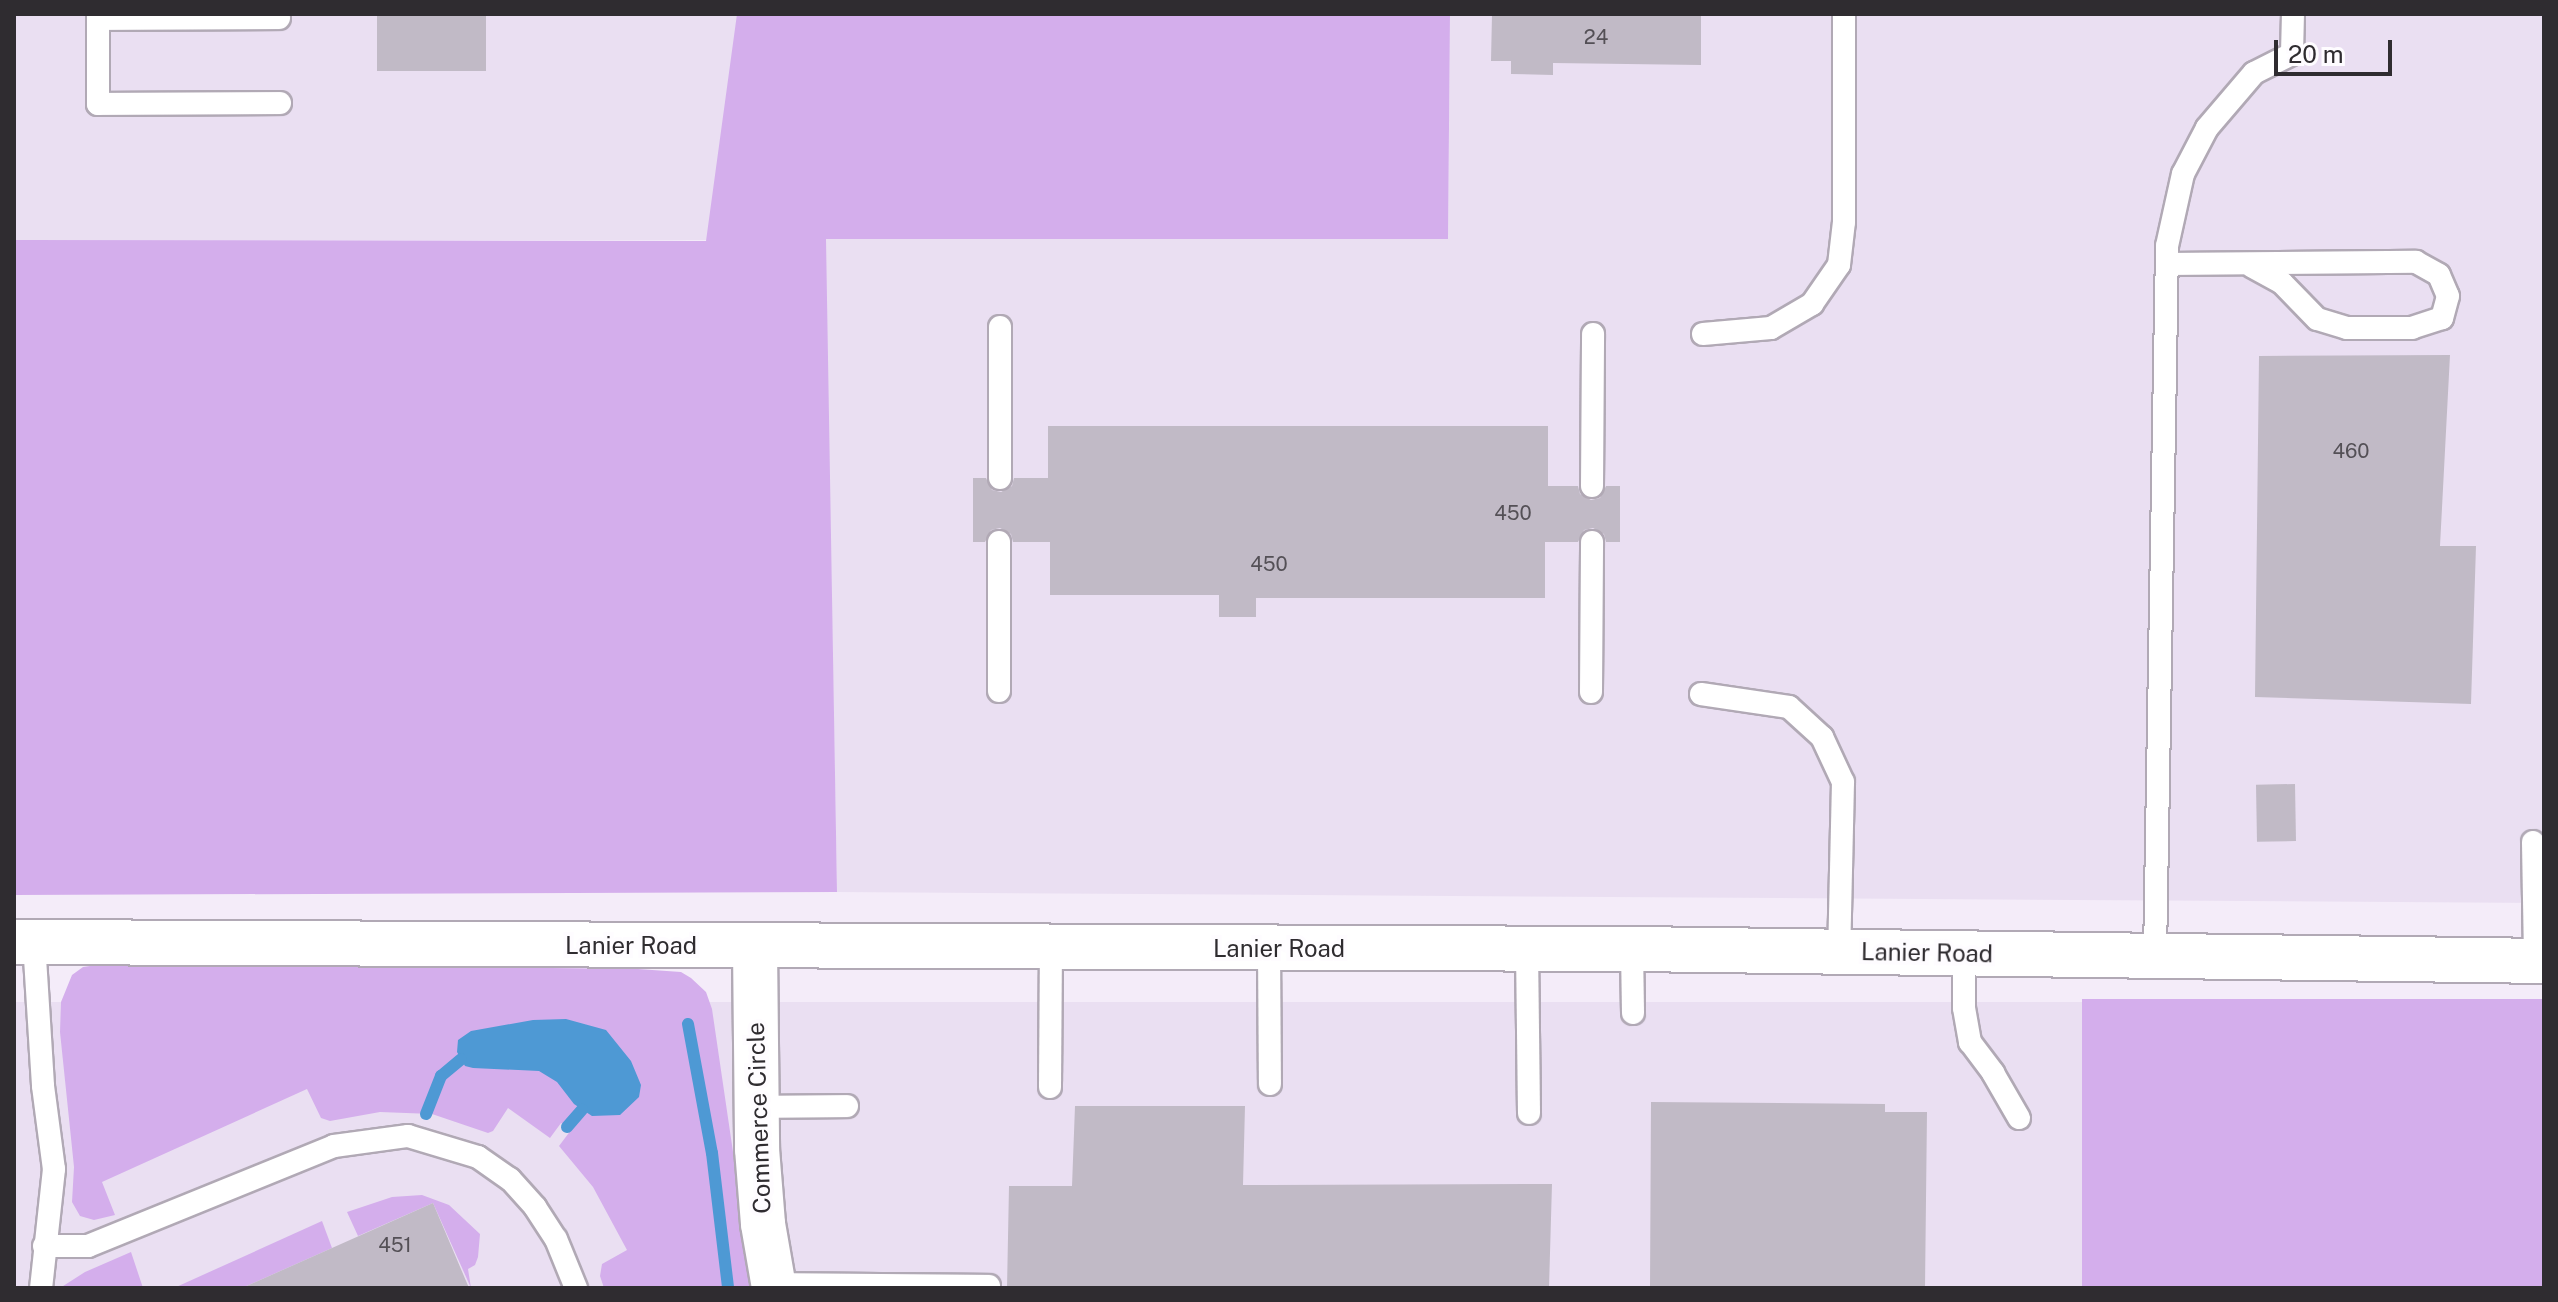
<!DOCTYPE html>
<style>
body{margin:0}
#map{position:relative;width:2558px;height:1302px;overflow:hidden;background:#f4ecf9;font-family:"Public Sans",sans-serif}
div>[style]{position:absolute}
.built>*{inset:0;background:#eadff2;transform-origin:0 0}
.green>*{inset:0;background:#d4aeec;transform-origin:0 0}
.water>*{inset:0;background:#4e99d4}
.stream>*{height:12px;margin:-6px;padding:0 6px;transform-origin:6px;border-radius:6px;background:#4e99d4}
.building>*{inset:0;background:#c1bac6;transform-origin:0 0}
.roads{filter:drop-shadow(2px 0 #b1a9b5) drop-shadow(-2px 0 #b1a9b5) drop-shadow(0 2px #b1a9b5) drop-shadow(0 -2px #b1a9b5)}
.lane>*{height:22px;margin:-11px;padding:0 11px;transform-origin:11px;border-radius:11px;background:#fff}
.street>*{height:44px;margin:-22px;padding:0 22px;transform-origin:22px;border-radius:22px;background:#fff}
span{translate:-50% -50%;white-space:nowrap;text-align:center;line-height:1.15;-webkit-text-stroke:8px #fefcff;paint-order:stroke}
.number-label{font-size:20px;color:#545056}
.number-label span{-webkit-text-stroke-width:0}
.street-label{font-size:24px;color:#2f2c30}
.frame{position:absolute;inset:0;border:16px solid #2f2c30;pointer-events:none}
.scale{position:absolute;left:2274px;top:40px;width:118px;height:36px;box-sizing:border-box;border:4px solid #2f2c30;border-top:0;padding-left:10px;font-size:24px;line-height:28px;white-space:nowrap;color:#2f2c30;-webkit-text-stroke:6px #fefcff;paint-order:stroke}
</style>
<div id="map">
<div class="built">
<i style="left:14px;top:14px;width:723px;height:226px"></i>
<i style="clip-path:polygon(1450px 14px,2544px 14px,2544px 903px,837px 892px,825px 239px,1448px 239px)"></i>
<i style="left:14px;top:1002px;width:2068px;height:286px"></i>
</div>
<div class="green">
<i style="clip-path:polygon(737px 14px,1450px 14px,1448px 239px,826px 239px,837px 892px,14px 895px,14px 240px,706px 241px)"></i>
<i style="clip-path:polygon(269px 965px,638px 969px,681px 972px,691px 978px,706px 992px,712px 1009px,753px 1288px,604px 1288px,600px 1276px,602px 1264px,627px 1250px,593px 1187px,559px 1146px,571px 1130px,561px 1123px,550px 1138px,508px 1108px,493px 1131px,488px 1133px,432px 1114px,380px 1112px,330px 1121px,321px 1118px,307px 1089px,102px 1182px,115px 1215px,94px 1220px,80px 1216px,72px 1202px,74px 1167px,60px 1032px,61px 1002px,72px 975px,83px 967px,90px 966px)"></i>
<i style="left:2544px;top:999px;width:289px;height:462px;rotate:90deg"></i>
<i style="clip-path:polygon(422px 1195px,449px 1205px,480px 1234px,478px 1257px,475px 1265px,468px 1269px,471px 1288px,433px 1203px,358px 1236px,347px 1212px,392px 1197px)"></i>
<i style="clip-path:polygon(322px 1221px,332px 1248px,242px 1288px,174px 1288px)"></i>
<i style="clip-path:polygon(131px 1252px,143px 1288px,60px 1288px,85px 1272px)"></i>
</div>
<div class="water">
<i style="clip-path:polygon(566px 1019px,606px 1030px,631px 1061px,641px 1085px,639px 1097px,620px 1115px,592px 1116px,574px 1104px,557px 1082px,539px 1071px,473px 1068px,465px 1066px,457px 1052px,458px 1040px,471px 1031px,533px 1020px)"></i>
</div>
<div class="stream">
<i style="left:688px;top:1024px;width:131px;rotate:79.5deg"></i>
<i style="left:712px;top:1153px;width:136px;rotate:83.2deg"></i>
<i style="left:426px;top:1114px;width:41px;rotate:-68.5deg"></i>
<i style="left:441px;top:1076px;width:26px;rotate:-40deg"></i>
<i style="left:567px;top:1127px;width:23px;rotate:-49deg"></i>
</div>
<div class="building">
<i style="left:377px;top:14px;width:109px;height:57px"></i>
<i style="clip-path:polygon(1492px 14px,1701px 14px,1701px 65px,1553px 63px,1553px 75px,1511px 74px,1511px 61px,1491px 61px)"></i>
<i style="clip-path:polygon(2450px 355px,2440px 546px,2476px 546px,2471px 704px,2255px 697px,2259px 356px)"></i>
<i style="clip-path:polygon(1048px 426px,1548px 426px,1548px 486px,1578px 486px,1580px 494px,1591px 500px,1600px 498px,1606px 486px,1620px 486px,1620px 542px,1606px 542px,1604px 534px,1593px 528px,1584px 530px,1578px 542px,1545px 542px,1545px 598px,1256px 598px,1256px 617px,1219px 617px,1219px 595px,1050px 595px,1050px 542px,1013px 542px,1011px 534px,1000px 528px,991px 530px,985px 542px,973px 542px,973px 478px,986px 478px,992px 490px,1001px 492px,1012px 486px,1014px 478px,1048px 478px)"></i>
<i style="left:2295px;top:784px;width:57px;height:39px;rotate:89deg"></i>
<i style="clip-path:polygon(1651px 1102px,1885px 1104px,1885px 1112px,1927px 1112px,1925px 1288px,1650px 1288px)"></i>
<i style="clip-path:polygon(1075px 1106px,1245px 1106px,1243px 1185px,1552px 1184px,1549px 1288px,1007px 1288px,1009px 1186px,1072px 1186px)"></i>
<i style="clip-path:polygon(433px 1203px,469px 1288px,242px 1288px,332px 1248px)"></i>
</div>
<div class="roads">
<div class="lane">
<i style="left:98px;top:14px;width:90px;rotate:90deg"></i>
<i style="left:98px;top:104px;width:182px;rotate:-0.3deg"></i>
<i style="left:98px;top:19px;width:181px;rotate:-0.3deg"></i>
<i style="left:2167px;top:264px;width:249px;rotate:-0.5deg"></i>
<i style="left:2416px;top:262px;width:26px;rotate:29deg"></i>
<i style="left:2439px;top:275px;width:23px;rotate:67deg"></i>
<i style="left:2448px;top:296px;width:23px;rotate:105deg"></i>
<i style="left:2442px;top:318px;width:32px;rotate:162deg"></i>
<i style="left:2412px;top:328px;width:65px;rotate:180deg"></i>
<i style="left:2347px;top:328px;width:31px;rotate:-163deg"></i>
<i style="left:2317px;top:319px;width:50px;rotate:-134.2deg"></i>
<i style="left:2282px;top:283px;width:35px;rotate:-151deg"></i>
<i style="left:1000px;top:327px;width:151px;rotate:90deg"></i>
<i style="left:1703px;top:334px;width:68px;rotate:-5deg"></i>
<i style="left:1771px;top:328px;width:48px;rotate:-30.3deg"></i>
<i style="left:1812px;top:304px;width:47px;rotate:-55.3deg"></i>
<i style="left:1839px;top:265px;width:43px;rotate:-83.4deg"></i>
<i style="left:1844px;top:222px;width:208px;rotate:-90deg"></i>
<i style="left:1592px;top:486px;width:152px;rotate:-89.6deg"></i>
<i style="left:999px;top:691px;width:149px;rotate:-90deg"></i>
<i style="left:1591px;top:692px;width:150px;rotate:-89.6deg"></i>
<i style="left:1701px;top:694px;width:89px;rotate:8.4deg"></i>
<i style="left:1789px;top:707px;width:45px;rotate:42.3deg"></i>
<i style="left:1822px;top:737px;width:50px;rotate:65deg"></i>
<i style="left:1843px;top:782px;width:170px;rotate:91.3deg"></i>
<i style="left:2533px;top:842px;width:119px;rotate:89deg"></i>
<i style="left:34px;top:942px;width:144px;rotate:86.4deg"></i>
<i style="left:43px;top:1086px;width:84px;rotate:82.5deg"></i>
<i style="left:54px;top:1169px;width:120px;rotate:96.2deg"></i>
<i style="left:1269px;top:949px;width:135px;rotate:89.6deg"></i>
<i style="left:1527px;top:949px;width:164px;rotate:89.3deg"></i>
<i style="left:1632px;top:949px;width:64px;rotate:89.1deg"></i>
<i style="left:1964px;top:954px;width:54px;rotate:90deg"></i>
<i style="left:1964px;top:1008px;width:35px;rotate:80deg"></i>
<i style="left:1970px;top:1042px;width:39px;rotate:53deg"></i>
<i style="left:1993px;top:1073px;width:52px;rotate:60deg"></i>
<i style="left:2155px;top:956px;width:710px;rotate:-89.03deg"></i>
<i style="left:2167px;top:246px;width:74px;rotate:-77.5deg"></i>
<i style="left:2183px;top:174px;width:52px;rotate:-62.4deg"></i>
<i style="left:2207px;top:128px;width:72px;rotate:-49.5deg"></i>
<i style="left:2254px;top:73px;width:42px;rotate:-26.6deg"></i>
<i style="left:2292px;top:54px;width:40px;rotate:-88.6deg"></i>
<i style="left:1050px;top:1087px;width:138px;rotate:-89.6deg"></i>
<i style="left:757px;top:1107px;width:90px;rotate:-0.6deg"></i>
<i style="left:44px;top:1246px;width:44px"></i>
<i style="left:88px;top:1246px;width:266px;rotate:-22.1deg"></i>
<i style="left:334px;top:1146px;width:75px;rotate:-7.7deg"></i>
<i style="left:408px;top:1136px;width:73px;rotate:16.7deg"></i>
<i style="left:478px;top:1157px;width:39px;rotate:35deg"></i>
<i style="left:510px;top:1179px;width:38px;rotate:48deg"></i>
<i style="left:535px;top:1207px;width:38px;rotate:57deg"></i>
<i style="left:556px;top:1239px;width:53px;rotate:67.8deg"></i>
<i style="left:773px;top:1284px;width:216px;rotate:0.5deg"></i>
</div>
<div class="street">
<i style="left:14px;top:942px;width:1618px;rotate:0.25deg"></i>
<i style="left:1632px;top:949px;width:912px;rotate:0.75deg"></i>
<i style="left:755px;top:947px;width:202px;rotate:89.4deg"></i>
<i style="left:757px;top:1149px;width:75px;rotate:85.4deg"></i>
<i style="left:763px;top:1224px;width:65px;rotate:80.2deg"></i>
</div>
</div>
<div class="number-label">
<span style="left:1596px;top:37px">24</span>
<span style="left:2351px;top:451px">460</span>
<span style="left:1513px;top:513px">450</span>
<span style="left:1269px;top:564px">450</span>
<span style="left:395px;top:1245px">451</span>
</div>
<div class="street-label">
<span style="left:631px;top:946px">Lanier Road</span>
<span style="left:1279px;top:949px">Lanier Road</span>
<span style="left:1927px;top:953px;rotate:1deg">Lanier Road</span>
<span style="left:759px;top:1118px;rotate:-92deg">Commerce Circle</span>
</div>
<div class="frame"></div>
<div class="scale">20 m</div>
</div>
